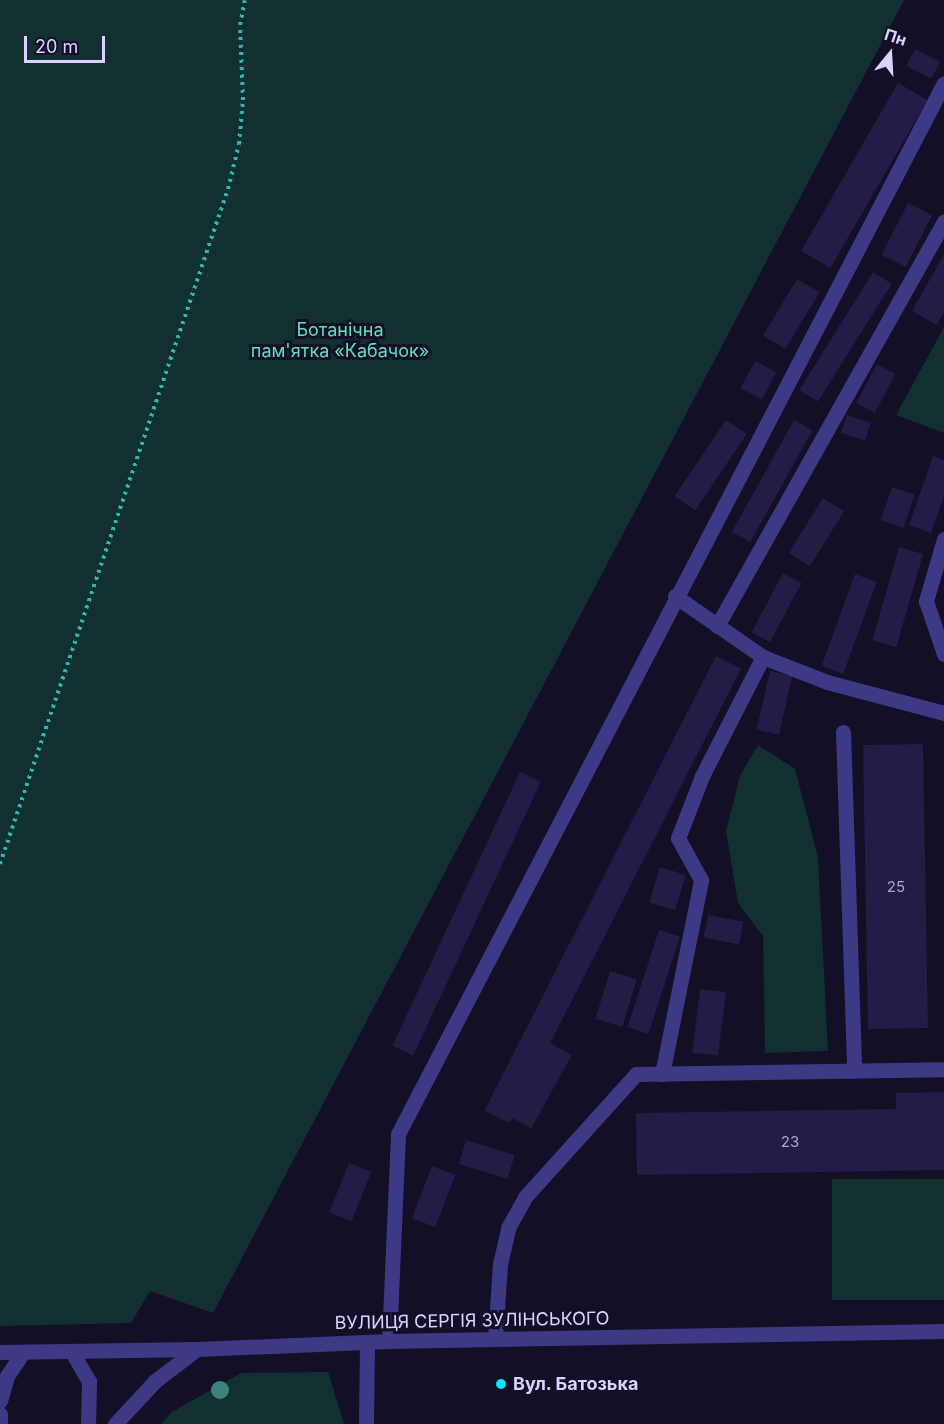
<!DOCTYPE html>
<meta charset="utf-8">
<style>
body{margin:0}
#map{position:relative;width:944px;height:1424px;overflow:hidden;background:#130f26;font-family:Inter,sans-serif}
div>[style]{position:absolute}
.green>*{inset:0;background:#12302f;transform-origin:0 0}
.building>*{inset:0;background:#241b47;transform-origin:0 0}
.path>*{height:4px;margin-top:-2px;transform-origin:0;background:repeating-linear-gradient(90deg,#2fb8b0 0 3px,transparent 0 7.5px)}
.minor>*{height:15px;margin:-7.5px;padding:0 7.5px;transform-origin:7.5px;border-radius:7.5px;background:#3d3a85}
.trees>*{width:18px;height:18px;margin:-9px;border-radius:50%;background:#3d827b}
.dots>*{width:16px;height:16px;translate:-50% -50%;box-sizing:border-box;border:3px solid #130f26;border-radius:50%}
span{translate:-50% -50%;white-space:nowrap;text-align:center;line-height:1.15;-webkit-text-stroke:6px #130f26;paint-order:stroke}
.number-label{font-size:15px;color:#aca6d1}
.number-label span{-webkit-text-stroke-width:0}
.park-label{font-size:18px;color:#5fe0c0}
.street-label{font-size:18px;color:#d9d4ff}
.poi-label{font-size:18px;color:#d9d4ff;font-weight:700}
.left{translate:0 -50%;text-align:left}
.north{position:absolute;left:860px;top:24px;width:60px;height:60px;-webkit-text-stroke:4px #130f26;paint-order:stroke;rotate:18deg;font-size:16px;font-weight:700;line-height:24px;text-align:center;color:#d9d4ff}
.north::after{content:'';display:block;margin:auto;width:21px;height:27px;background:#d9d4ff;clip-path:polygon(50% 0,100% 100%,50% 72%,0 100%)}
.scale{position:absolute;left:24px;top:36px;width:81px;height:27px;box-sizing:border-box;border:3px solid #d9d4ff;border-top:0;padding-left:8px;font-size:18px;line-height:21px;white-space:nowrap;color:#d9d4ff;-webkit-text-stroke:4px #130f26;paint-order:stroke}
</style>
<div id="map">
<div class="green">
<i style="clip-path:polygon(0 0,904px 0,213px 1313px,150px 1291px,131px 1323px,0 1326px)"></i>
<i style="clip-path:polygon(944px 327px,944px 433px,896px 415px)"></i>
<i style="clip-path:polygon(758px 745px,795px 769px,818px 857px,828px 1051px,765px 1053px,763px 936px,738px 903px,726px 831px,740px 776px)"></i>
<i style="left:944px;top:1179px;width:121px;height:112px;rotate:90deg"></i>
<i style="clip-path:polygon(328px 1372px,344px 1424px,161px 1424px,172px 1412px,241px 1373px)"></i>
</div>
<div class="building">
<i style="left:915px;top:49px;width:28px;height:19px;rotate:27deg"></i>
<i style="left:898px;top:83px;width:34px;height:194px;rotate:30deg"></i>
<i style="left:908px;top:203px;width:27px;height:58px;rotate:27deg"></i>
<i style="clip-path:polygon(944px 254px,944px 312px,937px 325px,912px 311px)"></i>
<i style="left:873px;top:272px;width:22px;height:139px;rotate:32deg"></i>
<i style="left:797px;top:279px;width:26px;height:66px;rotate:31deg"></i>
<i style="left:755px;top:361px;width:24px;height:31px;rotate:28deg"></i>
<i style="left:877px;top:364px;width:21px;height:44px;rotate:28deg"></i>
<i style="left:847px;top:415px;width:25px;height:19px;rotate:18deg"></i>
<i style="left:726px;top:420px;width:25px;height:92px;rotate:34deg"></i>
<i style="left:794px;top:420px;width:21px;height:128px;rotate:29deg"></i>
<i style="clip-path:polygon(933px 456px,944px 460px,944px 496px,931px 533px,909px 525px)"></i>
<i style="left:892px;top:487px;width:24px;height:35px;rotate:19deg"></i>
<i style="left:823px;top:498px;width:25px;height:65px;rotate:32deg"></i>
<i style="left:899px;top:547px;width:25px;height:97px;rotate:16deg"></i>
<i style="left:783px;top:573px;width:21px;height:67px;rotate:28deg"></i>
<i style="left:855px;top:574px;width:23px;height:98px;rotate:20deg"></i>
<i style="left:716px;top:656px;width:28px;height:510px;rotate:27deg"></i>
<i style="left:770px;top:671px;width:23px;height:60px;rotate:13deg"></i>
<i style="left:923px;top:744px;width:284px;height:60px;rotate:89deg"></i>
<i style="left:520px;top:772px;width:23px;height:302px;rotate:25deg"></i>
<i style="left:660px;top:867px;width:27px;height:37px;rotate:17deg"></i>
<i style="left:708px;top:915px;width:36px;height:23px;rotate:11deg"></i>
<i style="left:659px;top:930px;width:22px;height:102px;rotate:18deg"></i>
<i style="left:610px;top:971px;width:28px;height:50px;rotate:17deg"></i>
<i style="left:700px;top:989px;width:26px;height:64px;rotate:7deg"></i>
<i style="left:550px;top:1043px;width:25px;height:84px;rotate:29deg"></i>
<i style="clip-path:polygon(944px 1092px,944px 1170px,637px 1175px,636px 1113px,896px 1109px,896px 1093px)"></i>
<i style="left:466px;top:1140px;width:51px;height:25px;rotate:17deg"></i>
<i style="left:349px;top:1163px;width:24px;height:53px;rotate:22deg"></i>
<i style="left:432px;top:1166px;width:25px;height:56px;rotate:21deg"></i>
</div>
<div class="path">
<i style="left:0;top:864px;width:712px;rotate:-71.34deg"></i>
<i style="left:228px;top:189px;width:46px;rotate:-76.3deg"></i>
<i style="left:239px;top:144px;width:44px;rotate:-84.8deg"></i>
<i style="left:243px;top:100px;width:75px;rotate:-92.3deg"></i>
<i style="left:240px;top:25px;width:25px;rotate:-79deg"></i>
</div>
<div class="minor">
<i style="left:944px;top:539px;width:65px;rotate:106.2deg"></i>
<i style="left:926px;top:601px;width:56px;rotate:71.2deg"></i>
<i style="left:675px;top:596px;width:107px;rotate:34.7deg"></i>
<i style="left:763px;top:657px;width:69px;rotate:21.3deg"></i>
<i style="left:827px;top:682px;width:121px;rotate:14.8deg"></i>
<i style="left:717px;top:626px;width:464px;rotate:-60.7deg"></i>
<i style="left:843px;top:732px;width:339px;rotate:88.1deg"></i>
<i style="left:662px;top:1074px;width:198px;rotate:-78.6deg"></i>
<i style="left:701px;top:880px;width:48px;rotate:-118.7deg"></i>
<i style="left:678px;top:838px;width:66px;rotate:-68.8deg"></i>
<i style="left:702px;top:776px;width:134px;rotate:-62.9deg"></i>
<i style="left:495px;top:1339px;width:75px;rotate:-86.2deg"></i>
<i style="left:500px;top:1264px;width:37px;rotate:-77deg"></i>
<i style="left:508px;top:1228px;width:35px;rotate:-61deg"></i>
<i style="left:525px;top:1197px;width:166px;rotate:-47.9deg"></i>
<i style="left:636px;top:1074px;width:308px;rotate:-0.9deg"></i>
<i style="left:389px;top:1341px;width:207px;rotate:-87.5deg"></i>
<i style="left:398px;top:1134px;width:1184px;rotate:-62.55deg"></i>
<i style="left:0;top:1352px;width:197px;rotate:-0.9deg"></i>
<i style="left:197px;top:1349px;width:192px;rotate:-2.4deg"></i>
<i style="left:389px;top:1341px;width:555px;rotate:-1.03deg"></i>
<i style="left:72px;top:1352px;width:34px;rotate:60deg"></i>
<i style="left:89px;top:1381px;width:43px;rotate:91.3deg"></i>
<i style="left:0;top:1401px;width:26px;rotate:-74deg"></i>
<i style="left:7px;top:1376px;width:29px;rotate:-56deg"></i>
<i style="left:0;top:1414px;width:10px;rotate:90deg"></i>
<i style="left:115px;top:1424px;width:59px;rotate:-47.1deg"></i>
<i style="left:155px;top:1381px;width:53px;rotate:-37.3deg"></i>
<i style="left:366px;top:1424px;width:82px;rotate:-89.3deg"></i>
</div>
<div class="trees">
<i style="left:220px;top:1390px"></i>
</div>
<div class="dots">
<i style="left:501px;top:1384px;background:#00e5ff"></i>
</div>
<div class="number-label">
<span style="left:896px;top:887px">25</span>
<span style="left:790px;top:1142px">23</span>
</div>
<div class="park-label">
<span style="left:340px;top:341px">Ботанічна<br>пам'ятка «Кабачок»</span>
</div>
<div class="street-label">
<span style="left:472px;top:1321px;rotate:-1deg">ВУЛИЦЯ СЕРГІЯ ЗУЛІНСЬКОГО</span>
</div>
<div class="poi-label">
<span class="left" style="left:513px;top:1384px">Вул. Батозька</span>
</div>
<div class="north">Пн</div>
<div class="scale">20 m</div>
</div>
